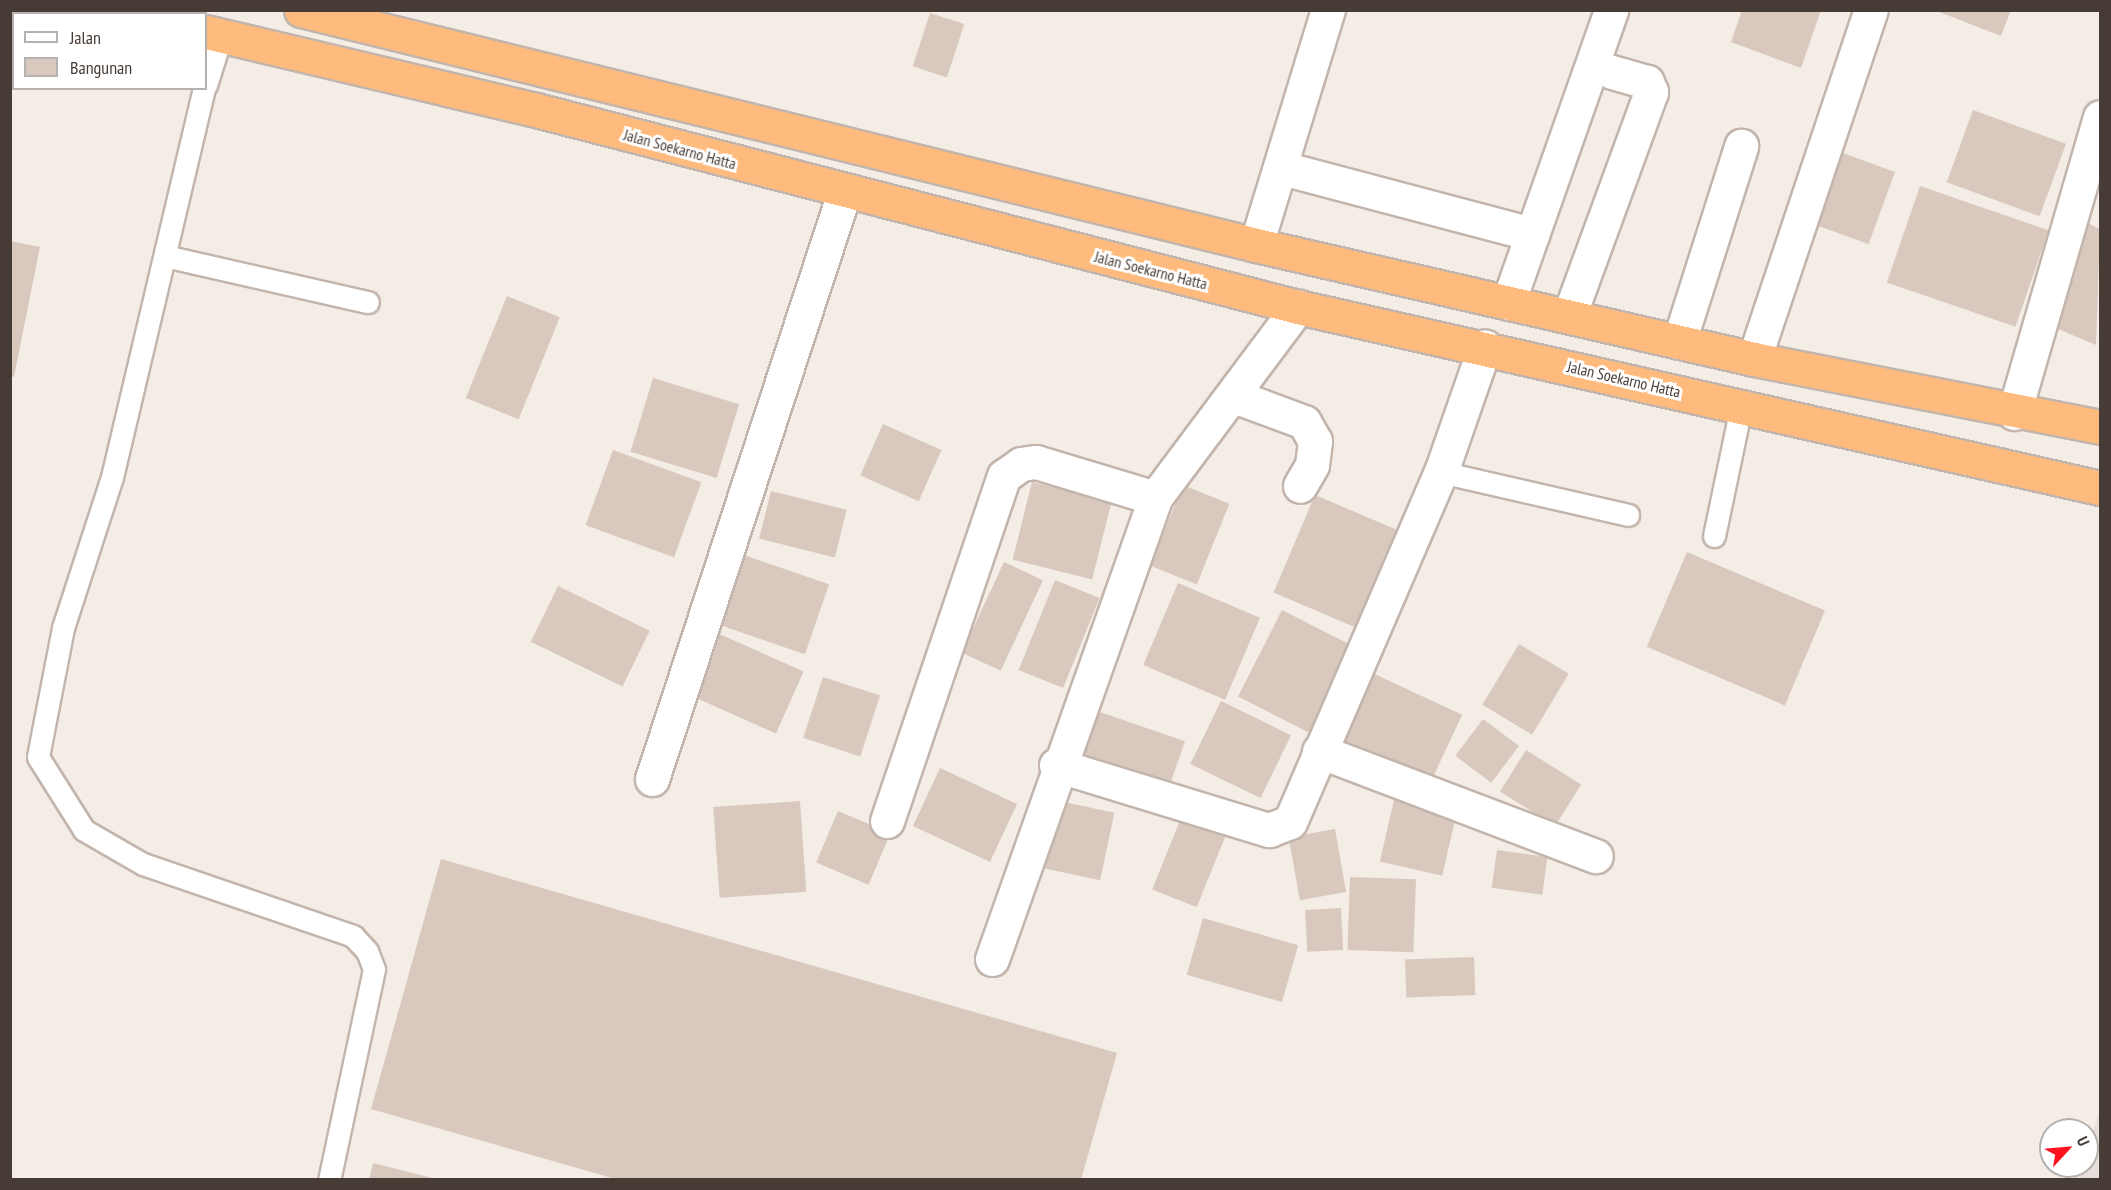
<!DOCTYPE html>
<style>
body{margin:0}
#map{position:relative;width:2111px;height:1190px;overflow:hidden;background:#f4ede6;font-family:"PT Sans Narrow",sans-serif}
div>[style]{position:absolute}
.industrial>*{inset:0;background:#e6dfdb}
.building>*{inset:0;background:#d9c8bd;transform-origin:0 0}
.roads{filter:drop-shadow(2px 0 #c3b5ab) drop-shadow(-2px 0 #c3b5ab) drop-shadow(0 2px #c3b5ab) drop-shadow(0 -2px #c3b5ab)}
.service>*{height:21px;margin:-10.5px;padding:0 10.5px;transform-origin:10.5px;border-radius:10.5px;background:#fff}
.minor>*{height:33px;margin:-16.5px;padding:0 16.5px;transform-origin:16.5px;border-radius:16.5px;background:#fff}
.trunk>*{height:33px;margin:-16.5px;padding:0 16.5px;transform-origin:16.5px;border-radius:16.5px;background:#ffbb7d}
span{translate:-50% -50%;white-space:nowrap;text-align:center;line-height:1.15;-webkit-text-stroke:6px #fff;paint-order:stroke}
.street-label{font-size:16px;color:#473c35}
.frame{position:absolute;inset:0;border:12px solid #473c35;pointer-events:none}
.legend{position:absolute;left:12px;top:12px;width:195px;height:78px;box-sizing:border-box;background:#fff;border:2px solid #b5b1ae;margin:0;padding:8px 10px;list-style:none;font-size:18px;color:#473c35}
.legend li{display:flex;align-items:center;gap:12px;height:30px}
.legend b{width:30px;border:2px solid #b5b1ae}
.north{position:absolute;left:2039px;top:1118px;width:60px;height:60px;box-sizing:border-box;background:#fff;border:2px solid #b5b1ae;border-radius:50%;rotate:64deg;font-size:16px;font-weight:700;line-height:24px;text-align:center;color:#473c35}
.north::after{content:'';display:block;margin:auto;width:21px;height:27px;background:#ff121f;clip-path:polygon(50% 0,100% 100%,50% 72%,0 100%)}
</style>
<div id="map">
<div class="industrial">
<i style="clip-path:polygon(2100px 1112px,2100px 1179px,2072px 1179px,2078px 1166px,2087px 1166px,2087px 1145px)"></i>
</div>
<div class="building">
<i style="clip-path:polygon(1742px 10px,1821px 10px,1801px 68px,1731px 42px)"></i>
<i style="clip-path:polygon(1934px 10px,2011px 10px,2001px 36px)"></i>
<i style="left:930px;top:13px;width:36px;height:56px;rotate:18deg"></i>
<i style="left:1973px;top:110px;width:99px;height:77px;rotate:20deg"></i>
<i style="left:1832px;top:149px;width:67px;height:77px;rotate:20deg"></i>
<i style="left:1920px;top:186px;width:136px;height:102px;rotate:19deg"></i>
<i style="clip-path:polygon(2088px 223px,2100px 229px,2096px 345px,2046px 324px)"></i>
<i style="clip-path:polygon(10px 241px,40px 247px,14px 377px,10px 376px)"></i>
<i style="left:507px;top:296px;width:57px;height:110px;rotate:22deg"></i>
<i style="left:653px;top:378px;width:90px;height:77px;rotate:17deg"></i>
<i style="left:883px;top:424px;width:64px;height:56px;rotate:24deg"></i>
<i style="left:613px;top:450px;width:94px;height:80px;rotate:20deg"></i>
<i style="left:1032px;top:482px;width:82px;height:80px;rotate:14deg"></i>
<i style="left:1183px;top:485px;width:50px;height:87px;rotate:22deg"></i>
<i style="left:771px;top:491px;width:78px;height:49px;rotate:14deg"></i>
<i style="left:1315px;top:495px;width:88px;height:106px;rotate:23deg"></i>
<i style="left:1687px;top:552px;width:150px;height:103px;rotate:23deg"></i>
<i style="left:744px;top:555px;width:90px;height:74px;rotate:19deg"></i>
<i style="left:1004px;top:562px;width:43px;height:100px;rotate:25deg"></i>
<i style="left:1055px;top:580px;width:48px;height:97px;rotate:22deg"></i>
<i style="left:1178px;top:583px;width:89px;height:89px;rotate:23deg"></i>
<i style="left:558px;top:586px;width:102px;height:62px;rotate:26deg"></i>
<i style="left:1282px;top:610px;width:87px;height:97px;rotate:27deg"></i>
<i style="left:715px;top:632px;width:97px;height:68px;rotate:24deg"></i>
<i style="left:1519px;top:644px;width:58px;height:71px;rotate:31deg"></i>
<i style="left:1366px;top:670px;width:106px;height:77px;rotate:25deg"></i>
<i style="left:823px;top:677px;width:60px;height:64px;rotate:18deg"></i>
<i style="left:1221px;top:701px;width:78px;height:70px;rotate:26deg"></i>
<i style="left:1097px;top:711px;width:93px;height:45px;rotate:19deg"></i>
<i style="left:1483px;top:719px;width:45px;height:46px;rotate:37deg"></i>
<i style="left:1526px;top:750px;width:65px;height:49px;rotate:32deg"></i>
<i style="left:940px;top:768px;width:85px;height:64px;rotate:25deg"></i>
<i style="left:1045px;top:798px;width:71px;height:69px;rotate:12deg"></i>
<i style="left:1394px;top:800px;width:64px;height:63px;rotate:13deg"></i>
<i style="left:800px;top:801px;width:91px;height:87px;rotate:86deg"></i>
<i style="left:838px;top:811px;width:57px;height:56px;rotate:23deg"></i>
<i style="left:1181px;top:818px;width:48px;height:77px;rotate:22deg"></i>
<i style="left:1335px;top:829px;width:64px;height:47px;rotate:80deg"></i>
<i style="left:1497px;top:850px;width:51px;height:38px;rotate:8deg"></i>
<i style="clip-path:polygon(441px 859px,1117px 1053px,1081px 1180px,619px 1180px,371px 1109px)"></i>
<i style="left:1350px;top:877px;width:66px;height:73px;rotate:2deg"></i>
<i style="left:1341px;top:908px;width:42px;height:36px;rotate:87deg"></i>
<i style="left:1203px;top:918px;width:99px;height:59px;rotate:16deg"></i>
<i style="left:1474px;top:957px;width:38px;height:69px;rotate:88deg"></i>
<i style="clip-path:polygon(373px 1163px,436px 1179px,436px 1180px,369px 1180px)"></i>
</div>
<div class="roads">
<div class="service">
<i style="left:206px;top:85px;width:50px;rotate:-72.6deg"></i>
<i style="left:204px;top:88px;width:400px;rotate:103.3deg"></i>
<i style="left:112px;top:477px;width:159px;rotate:108deg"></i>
<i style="left:63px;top:628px;width:131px;rotate:101deg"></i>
<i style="left:38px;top:757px;width:86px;rotate:57.8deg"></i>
<i style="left:84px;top:830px;width:68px;rotate:30deg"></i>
<i style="left:143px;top:864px;width:222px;rotate:18.9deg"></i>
<i style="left:353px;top:936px;width:21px;rotate:47deg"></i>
<i style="left:367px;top:951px;width:19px;rotate:69deg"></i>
<i style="left:374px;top:969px;width:216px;rotate:102deg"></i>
<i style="left:165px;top:256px;width:208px;rotate:12.8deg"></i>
<i style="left:1441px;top:472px;width:192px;rotate:12.9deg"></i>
<i style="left:1714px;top:536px;width:132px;rotate:-78.2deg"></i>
</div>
<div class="minor">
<i style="left:1282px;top:168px;width:259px;rotate:14.8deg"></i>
<i style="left:1256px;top:245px;width:246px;rotate:-73deg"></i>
<i style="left:1508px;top:303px;width:311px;rotate:-70.6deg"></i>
<i style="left:1569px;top:316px;width:239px;rotate:-69.9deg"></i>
<i style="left:1651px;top:92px;width:11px;rotate:-112deg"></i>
<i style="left:1647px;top:82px;width:37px;rotate:-164deg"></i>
<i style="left:1679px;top:342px;width:206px;rotate:-72.4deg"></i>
<i style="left:1754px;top:359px;width:368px;rotate:-71.5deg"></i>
<i style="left:1234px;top:396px;width:75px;rotate:20.4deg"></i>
<i style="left:1304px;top:422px;width:22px;rotate:60deg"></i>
<i style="left:1315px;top:441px;width:24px;rotate:97deg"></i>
<i style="left:1312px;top:465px;width:24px;rotate:120deg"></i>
<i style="left:2014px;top:413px;width:308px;rotate:-73.8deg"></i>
<i style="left:1319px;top:751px;width:296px;rotate:20.8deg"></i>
<i style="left:1056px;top:765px;width:223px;rotate:17deg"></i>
<i style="left:1269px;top:830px;width:22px;rotate:-21deg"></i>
<i style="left:1290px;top:822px;width:381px;rotate:-66.7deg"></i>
<i style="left:1441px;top:472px;width:133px;rotate:-70.8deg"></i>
<i style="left:652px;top:779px;width:617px;rotate:-71.86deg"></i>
<i style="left:887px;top:821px;width:364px;rotate:-71.3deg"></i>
<i style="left:1004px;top:476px;width:21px;rotate:-35deg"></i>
<i style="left:1021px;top:464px;width:15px;rotate:-8deg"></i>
<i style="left:1036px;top:462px;width:124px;rotate:16.8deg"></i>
<i style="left:992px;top:959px;width:489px;rotate:-70.5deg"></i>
<i style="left:1155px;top:498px;width:239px;rotate:-53.2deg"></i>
</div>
<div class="trunk">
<i style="left:120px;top:10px;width:13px;rotate:18deg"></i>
<i style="left:301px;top:10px;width:983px;rotate:13.82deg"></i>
<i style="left:1256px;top:245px;width:511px;rotate:12.89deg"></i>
<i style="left:1754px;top:359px;width:353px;rotate:11.1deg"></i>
<i style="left:206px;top:32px;width:339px;rotate:13.3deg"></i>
<i style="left:536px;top:110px;width:787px;rotate:14.5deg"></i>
<i style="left:1298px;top:307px;width:822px;rotate:12.72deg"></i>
</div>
</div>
<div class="street-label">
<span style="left:680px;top:149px;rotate:15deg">Jalan Soekarno Hatta</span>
<span style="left:1151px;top:270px;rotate:14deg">Jalan Soekarno Hatta</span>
<span style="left:1624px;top:379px;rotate:13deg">Jalan Soekarno Hatta</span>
</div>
<div class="frame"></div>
<ul class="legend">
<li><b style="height:8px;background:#fff"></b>Jalan</li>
<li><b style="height:16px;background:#d9c8bd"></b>Bangunan</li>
</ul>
<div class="north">U</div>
</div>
